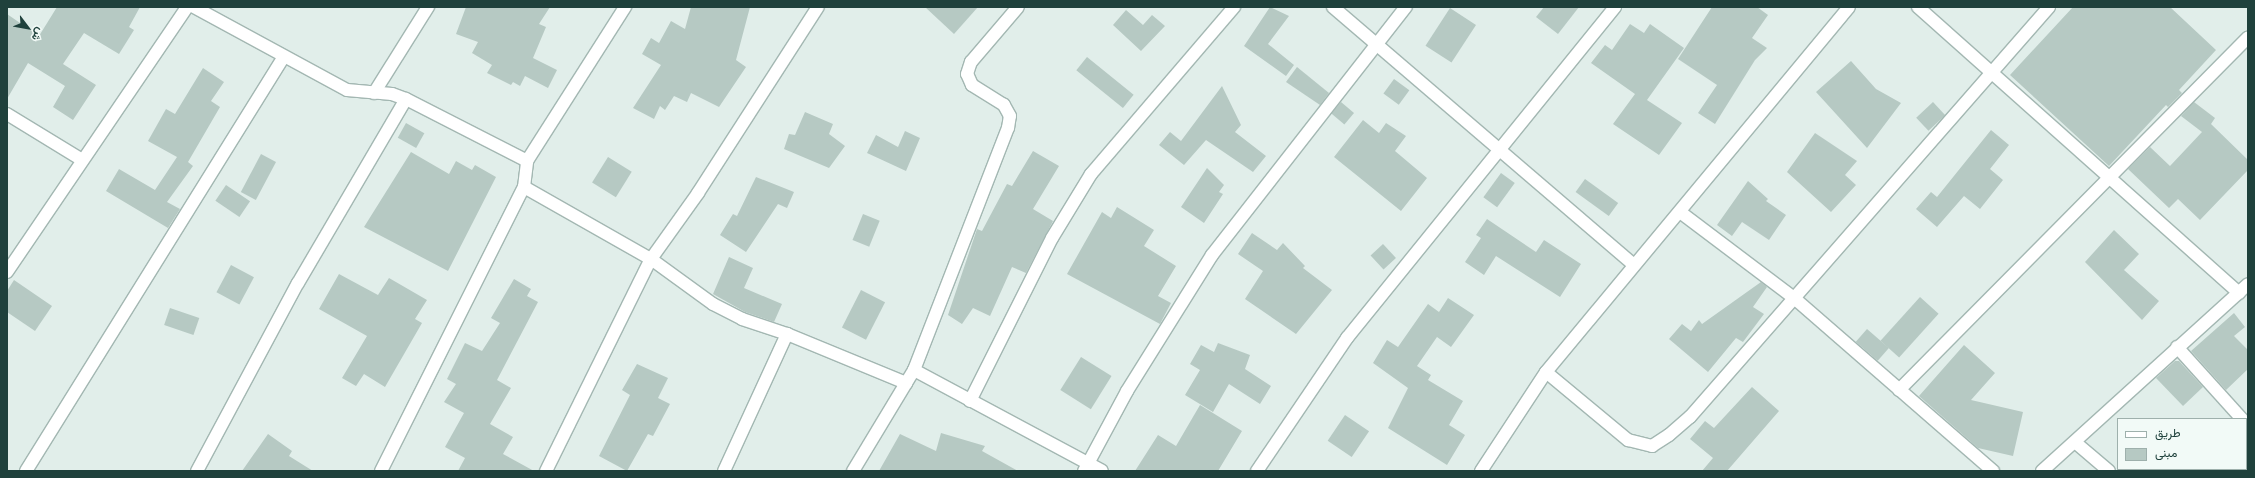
<!DOCTYPE html>
<meta charset="utf-8">
<style>
body{margin:0}
#map{position:relative;width:2255px;height:478px;overflow:hidden;background:#e1eeea;font-family:"DM Sans",Vazirmatn,sans-serif}
div>[style]{position:absolute}
.building>*{inset:0;background:#b6c9c3;transform-origin:0 0}
.roads{filter:drop-shadow(1px 0 #a3b7b2) drop-shadow(-1px 0 #a3b7b2) drop-shadow(0 1px #a3b7b2) drop-shadow(0 -1px #a3b7b2)}
.street>*{height:12px;margin:-6px;padding:0 6px;transform-origin:6px;border-radius:6px;background:#fff}
span{translate:-50% -50%;white-space:nowrap;text-align:center;line-height:1.15;-webkit-text-stroke:3px #f2faf7;paint-order:stroke}
.frame{position:absolute;inset:0;border:8px solid #1f413c;pointer-events:none}
.legend{position:absolute;left:2117px;top:418px;width:130px;height:52px;box-sizing:border-box;background:#f2faf7;border:1px solid #9eb0ac;margin:0;padding:5px 7px;list-style:none;font-size:12px;color:#1f413c}
.legend li{display:flex;align-items:center;gap:8px;height:20px}
.legend b{width:20px;border:1px solid #9eb0ac}
.north{position:absolute;left:8px;top:8px;width:40px;height:40px;-webkit-text-stroke:3px #f2faf7;paint-order:stroke;rotate:122deg;font-size:11px;font-weight:700;line-height:16px;text-align:center;color:#1f413c}
.north::after{content:'';display:block;margin:auto;width:14px;height:18px;background:#1f413c;clip-path:polygon(50% 0,100% 100%,50% 72%,0 100%)}
</style>
<div id="map">
<div class="building">
<i style="clip-path:polygon(57px 7px,140px 7px,129px 27px,134px 30px,119px 54px,84px 33px,63px 64px,96px 85px,73px 120px,53px 107px,65px 86px,28px 63px,7px 99px,7px 14px,39px 36px)"></i>
<i style="clip-path:polygon(466px 7px,550px 7px,539px 24px,546px 27px,533px 58px,557px 70px,548px 88px,525px 76px,520px 86px,513px 82px,511px 85px,487px 73px,492px 65px,472px 53px,478px 42px,456px 34px)"></i>
<i style="clip-path:polygon(691px 7px,750px 7px,736px 60px,746px 67px,719px 107px,691px 93px,687px 102px,674px 96px,665px 110px,660px 106px,654px 119px,633px 108px,661px 65px,642px 54px,651px 38px,659px 43px,671px 21px,685px 29px)"></i>
<i style="clip-path:polygon(925px 7px,978px 7px,954px 34px)"></i>
<i style="clip-path:polygon(1270px 7px,1289px 16px,1268px 44px,1294px 65px,1286px 76px,1244px 46px)"></i>
<i style="clip-path:polygon(1544px 7px,1579px 7px,1558px 34px,1536px 17px)"></i>
<i style="clip-path:polygon(1712px 7px,1757px 7px,1768px 15px,1752px 38px,1767px 48px,1755px 60px,1715px 124px,1698px 113px,1717px 85px,1678px 59px)"></i>
<i style="clip-path:polygon(2073px 7px,2170px 7px,2216px 50px,2179px 90px,2182px 93px,2168px 107px,2166px 105px,2109px 166px,2010px 75px)"></i>
<i style="left:1450px;top:8px;width:31px;height:45px;rotate:33deg"></i>
<i style="clip-path:polygon(1126px 10px,1143px 25px,1152px 15px,1165px 26px,1141px 51px,1113px 25px)"></i>
<i style="clip-path:polygon(1630px 24px,1644px 33px,1650px 24px,1684px 48px,1647px 100px,1682px 123px,1659px 155px,1613px 124px,1635px 94px,1591px 63px,1605px 45px,1612px 50px)"></i>
<i style="left:1087px;top:57px;width:60px;height:17px;rotate:39deg"></i>
<i style="clip-path:polygon(1851px 61px,1876px 89px,1901px 103px,1867px 148px,1816px 92px)"></i>
<i style="clip-path:polygon(1297px 67px,1329px 93px,1320px 105px,1286px 82px)"></i>
<i style="clip-path:polygon(203px 68px,224px 82px,211px 101px,220px 107px,188px 162px,193px 166px,167px 202px,180px 209px,168px 228px,106px 191px,119px 169px,155px 190px,177px 157px,148px 141px,166px 109px,175px 114px)"></i>
<i style="left:1394px;top:79px;width:19px;height:18px;rotate:36deg"></i>
<i style="clip-path:polygon(1222px 86px,1241px 125px,1235px 132px,1266px 156px,1253px 172px,1206px 140px,1184px 165px,1159px 145px,1170px 132px,1181px 141px)"></i>
<i style="left:1341px;top:102px;width:17px;height:15px;rotate:40deg"></i>
<i style="left:1933px;top:102px;width:18px;height:23px;rotate:47deg"></i>
<i style="clip-path:polygon(2194px 102px,2215px 118px,2211px 124px,2248px 160px,2248px 170px,2200px 220px,2178px 199px,2169px 208px,2128px 169px,2150px 147px,2170px 166px,2202px 132px,2181px 116px)"></i>
<i style="clip-path:polygon(805px 112px,833px 124px,829px 134px,845px 146px,829px 168px,784px 149px,789px 134px,795px 135px)"></i>
<i style="clip-path:polygon(1363px 120px,1379px 133px,1386px 123px,1406px 136px,1395px 151px,1427px 178px,1401px 211px,1334px 157px)"></i>
<i style="left:406px;top:123px;width:21px;height:17px;rotate:29deg"></i>
<i style="clip-path:polygon(1991px 130px,2009px 145px,1990px 169px,2003px 180px,1980px 209px,1964px 196px,1937px 227px,1916px 209px,1931px 192px,1937px 197px)"></i>
<i style="clip-path:polygon(905px 131px,920px 138px,906px 171px,867px 153px,876px 135px,898px 147px)"></i>
<i style="clip-path:polygon(1815px 133px,1857px 161px,1845px 175px,1856px 185px,1831px 212px,1787px 172px)"></i>
<i style="clip-path:polygon(1033px 151px,1059px 166px,1033px 209px,1053px 221px,1026px 273px,1012px 267px,990px 316px,973px 308px,962px 324px,948px 315px,977px 229px,982px 231px,1007px 184px,1012px 186px)"></i>
<i style="clip-path:polygon(411px 152px,449px 174px,456px 161px,472px 170px,475px 165px,496px 177px,448px 271px,364px 227px)"></i>
<i style="left:261px;top:154px;width:17px;height:43px;rotate:28deg"></i>
<i style="left:608px;top:157px;width:28px;height:30px;rotate:32deg"></i>
<i style="clip-path:polygon(1207px 168px,1224px 185px,1219px 192px,1223px 194px,1204px 223px,1181px 207px)"></i>
<i style="left:1501px;top:173px;width:17px;height:30px;rotate:36deg"></i>
<i style="clip-path:polygon(756px 177px,794px 192px,787px 208px,778px 204px,746px 252px,720px 235px,733px 214px,737px 216px)"></i>
<i style="left:1585px;top:179px;width:41px;height:16px;rotate:36deg"></i>
<i style="clip-path:polygon(1748px 181px,1768px 199px,1766px 201px,1786px 215px,1769px 240px,1742px 222px,1732px 236px,1717px 225px)"></i>
<i style="left:226px;top:185px;width:29px;height:19px;rotate:34deg"></i>
<i style="clip-path:polygon(1117px 207px,1154px 230px,1144px 246px,1176px 266px,1158px 296px,1171px 303px,1160px 324px,1067px 274px,1102px 212px,1111px 218px)"></i>
<i style="left:863px;top:214px;width:18px;height:28px;rotate:22deg"></i>
<i style="clip-path:polygon(1487px 219px,1536px 252px,1544px 240px,1581px 264px,1560px 297px,1496px 256px,1484px 275px,1465px 262px,1481px 238px,1476px 235px)"></i>
<i style="clip-path:polygon(2114px 230px,2139px 254px,2124px 270px,2159px 301px,2142px 320px,2085px 262px)"></i>
<i style="clip-path:polygon(1252px 233px,1277px 250px,1283px 243px,1305px 266px,1303px 268px,1332px 290px,1296px 334px,1245px 299px,1263px 271px,1238px 254px)"></i>
<i style="left:1383px;top:244px;width:19px;height:17px;rotate:47deg"></i>
<i style="clip-path:polygon(729px 257px,753px 268px,744px 288px,782px 304px,774px 322px,745px 312px,713px 294px)"></i>
<i style="left:231px;top:265px;width:26px;height:31px;rotate:28deg"></i>
<i style="clip-path:polygon(339px 274px,378px 295px,389px 278px,427px 300px,415px 319px,422px 323px,385px 387px,364px 374px,356px 386px,342px 378px,367px 336px,319px 309px)"></i>
<i style="clip-path:polygon(514px 279px,531px 289px,527px 296px,538px 302px,497px 380px,511px 388px,490px 424px,513px 437px,503px 454px,534px 471px,458px 471px,465px 458px,445px 447px,464px 413px,444px 402px,456px 384px,447px 379px,465px 343px,482px 351px,500px 323px,491px 318px)"></i>
<i style="clip-path:polygon(14px 280px,52px 306px,35px 331px,7px 312px,7px 291px)"></i>
<i style="clip-path:polygon(1761px 282px,1767px 287px,1753px 307px,1764px 314px,1743px 342px,1736px 338px,1708px 372px,1669px 339px,1682px 324px,1691px 331px,1699px 320px,1702px 324px)"></i>
<i style="left:861px;top:290px;width:27px;height:42px;rotate:27deg"></i>
<i style="left:1920px;top:297px;width:25px;height:59px;rotate:42deg"></i>
<i style="clip-path:polygon(1448px 298px,1474px 315px,1451px 347px,1437px 337px,1417px 366px,1431px 375px,1428px 380px,1463px 401px,1449px 425px,1465px 435px,1447px 465px,1388px 428px,1408px 388px,1373px 363px,1387px 340px,1398px 347px,1428px 304px,1439px 312px)"></i>
<i style="left:170px;top:308px;width:31px;height:18px;rotate:19deg"></i>
<i style="clip-path:polygon(2234px 313px,2245px 327px,2234px 336px,2248px 350px,2248px 369px,2226px 390px,2191px 351px)"></i>
<i style="left:1867px;top:329px;width:29px;height:17px;rotate:41deg"></i>
<i style="clip-path:polygon(1218px 343px,1250px 355px,1245px 369px,1271px 386px,1260px 404px,1229px 384px,1213px 412px,1185px 395px,1200px 370px,1190px 364px,1201px 345px,1214px 352px)"></i>
<i style="clip-path:polygon(1964px 345px,1995px 373px,1971px 400px,2023px 412px,2013px 456px,1978px 448px,1919px 396px)"></i>
<i style="left:1081px;top:357px;width:36px;height:39px;rotate:32deg"></i>
<i style="clip-path:polygon(2175px 361px,2179px 361px,2203px 387px,2183px 406px,2156px 378px)"></i>
<i style="clip-path:polygon(637px 364px,668px 378px,658px 398px,670px 404px,653px 436px,648px 434px,627px 471px,599px 456px,630px 395px,622px 390px)"></i>
<i style="clip-path:polygon(1752px 387px,1779px 411px,1727px 471px,1702px 471px,1713px 458px,1690px 439px,1705px 421px,1714px 428px)"></i>
<i style="clip-path:polygon(1200px 405px,1242px 431px,1218px 471px,1135px 471px,1158px 435px,1176px 446px)"></i>
<i style="left:1345px;top:415px;width:29px;height:31px;rotate:34deg"></i>
<i style="clip-path:polygon(941px 433px,985px 446px,982px 451px,1018px 471px,879px 471px,900px 434px,936px 451px)"></i>
<i style="clip-path:polygon(268px 434px,292px 451px,289px 456px,313px 471px,242px 471px)"></i>
</div>
<div class="roads">
<div class="street">
<i style="left:194px;top:7px;width:174px;rotate:28.5deg"></i>
<i style="left:347px;top:90px;width:45px;rotate:5.1deg"></i>
<i style="left:392px;top:94px;width:15px;rotate:20deg"></i>
<i style="left:406px;top:99px;width:136px;rotate:27.1deg"></i>
<i style="left:1333px;top:7px;width:395px;rotate:40.6deg"></i>
<i style="left:1918px;top:7px;width:430px;rotate:41.7deg"></i>
<i style="left:374px;top:93px;width:102px;rotate:-57.9deg"></i>
<i style="left:7px;top:114px;width:88px;rotate:31.5deg"></i>
<i style="left:524px;top:187px;width:146px;rotate:29.6deg"></i>
<i style="left:651px;top:259px;width:77px;rotate:36deg"></i>
<i style="left:713px;top:304px;width:33px;rotate:27deg"></i>
<i style="left:742px;top:319px;width:47px;rotate:18.4deg"></i>
<i style="left:787px;top:334px;width:129px;rotate:22.4deg"></i>
<i style="left:1680px;top:212px;width:143px;rotate:37deg"></i>
<i style="left:1794px;top:298px;width:264px;rotate:41deg"></i>
<i style="left:7px;top:272px;width:320px;rotate:-55.8deg"></i>
<i style="left:2177px;top:347px;width:97px;rotate:47.9deg"></i>
<i style="left:914px;top:370px;width:213px;rotate:28.2deg"></i>
<i style="left:1546px;top:372px;width:107px;rotate:39.7deg"></i>
<i style="left:1628px;top:440px;width:25px;rotate:14deg"></i>
<i style="left:1652px;top:446px;width:20px;rotate:-33deg"></i>
<i style="left:1669px;top:435px;width:28px;rotate:-41deg"></i>
<i style="left:1690px;top:417px;width:545px;rotate:-48.79deg"></i>
<i style="left:1899px;top:390px;width:496px;rotate:-45.3deg"></i>
<i style="left:970px;top:401px;width:182px;rotate:-63.3deg"></i>
<i style="left:1052px;top:238px;width:75px;rotate:-58.6deg"></i>
<i style="left:1091px;top:174px;width:220px;rotate:-49.4deg"></i>
<i style="left:2076px;top:443px;width:43px;rotate:40.3deg"></i>
<i style="left:26px;top:471px;width:488px;rotate:-58.1deg"></i>
<i style="left:197px;top:471px;width:213px;rotate:-61.8deg"></i>
<i style="left:298px;top:283px;width:213px;rotate:-59.6deg"></i>
<i style="left:381px;top:471px;width:318px;rotate:-63.3deg"></i>
<i style="left:524px;top:187px;width:26px;rotate:-83deg"></i>
<i style="left:527px;top:161px;width:183px;rotate:-57.5deg"></i>
<i style="left:546px;top:471px;width:237px;rotate:-63.7deg"></i>
<i style="left:651px;top:259px;width:81px;rotate:-54.5deg"></i>
<i style="left:698px;top:193px;width:221px;rotate:-57.2deg"></i>
<i style="left:724px;top:471px;width:151px;rotate:-65.3deg"></i>
<i style="left:853px;top:471px;width:118px;rotate:-58.9deg"></i>
<i style="left:914px;top:370px;width:260px;rotate:-68.8deg"></i>
<i style="left:1008px;top:128px;width:12px;rotate:-81deg"></i>
<i style="left:1010px;top:116px;width:13px;rotate:-119deg"></i>
<i style="left:1004px;top:105px;width:38px;rotate:-148deg"></i>
<i style="left:972px;top:85px;width:12px;rotate:-114deg"></i>
<i style="left:967px;top:74px;width:13px;rotate:-72deg"></i>
<i style="left:971px;top:62px;width:72px;rotate:-49.5deg"></i>
<i style="left:1084px;top:471px;width:91px;rotate:-61.7deg"></i>
<i style="left:1127px;top:391px;width:160px;rotate:-58deg"></i>
<i style="left:1212px;top:255px;width:315px;rotate:-52deg"></i>
<i style="left:1257px;top:471px;width:161px;rotate:-55.9deg"></i>
<i style="left:1347px;top:338px;width:426px;rotate:-51deg"></i>
<i style="left:1481px;top:471px;width:118px;rotate:-56.7deg"></i>
<i style="left:1546px;top:372px;width:474px;rotate:-50.3deg"></i>
<i style="left:2042px;top:471px;width:278px;rotate:-42.2deg"></i>
</div>
</div>
<div class="frame"></div>
<ul class="legend">
<li><b style="height:5px;background:#fff"></b>طريق</li>
<li><b style="height:11px;background:#b6c9c3"></b>مبنى</li>
</ul>
<div class="north">ش</div>
</div>
